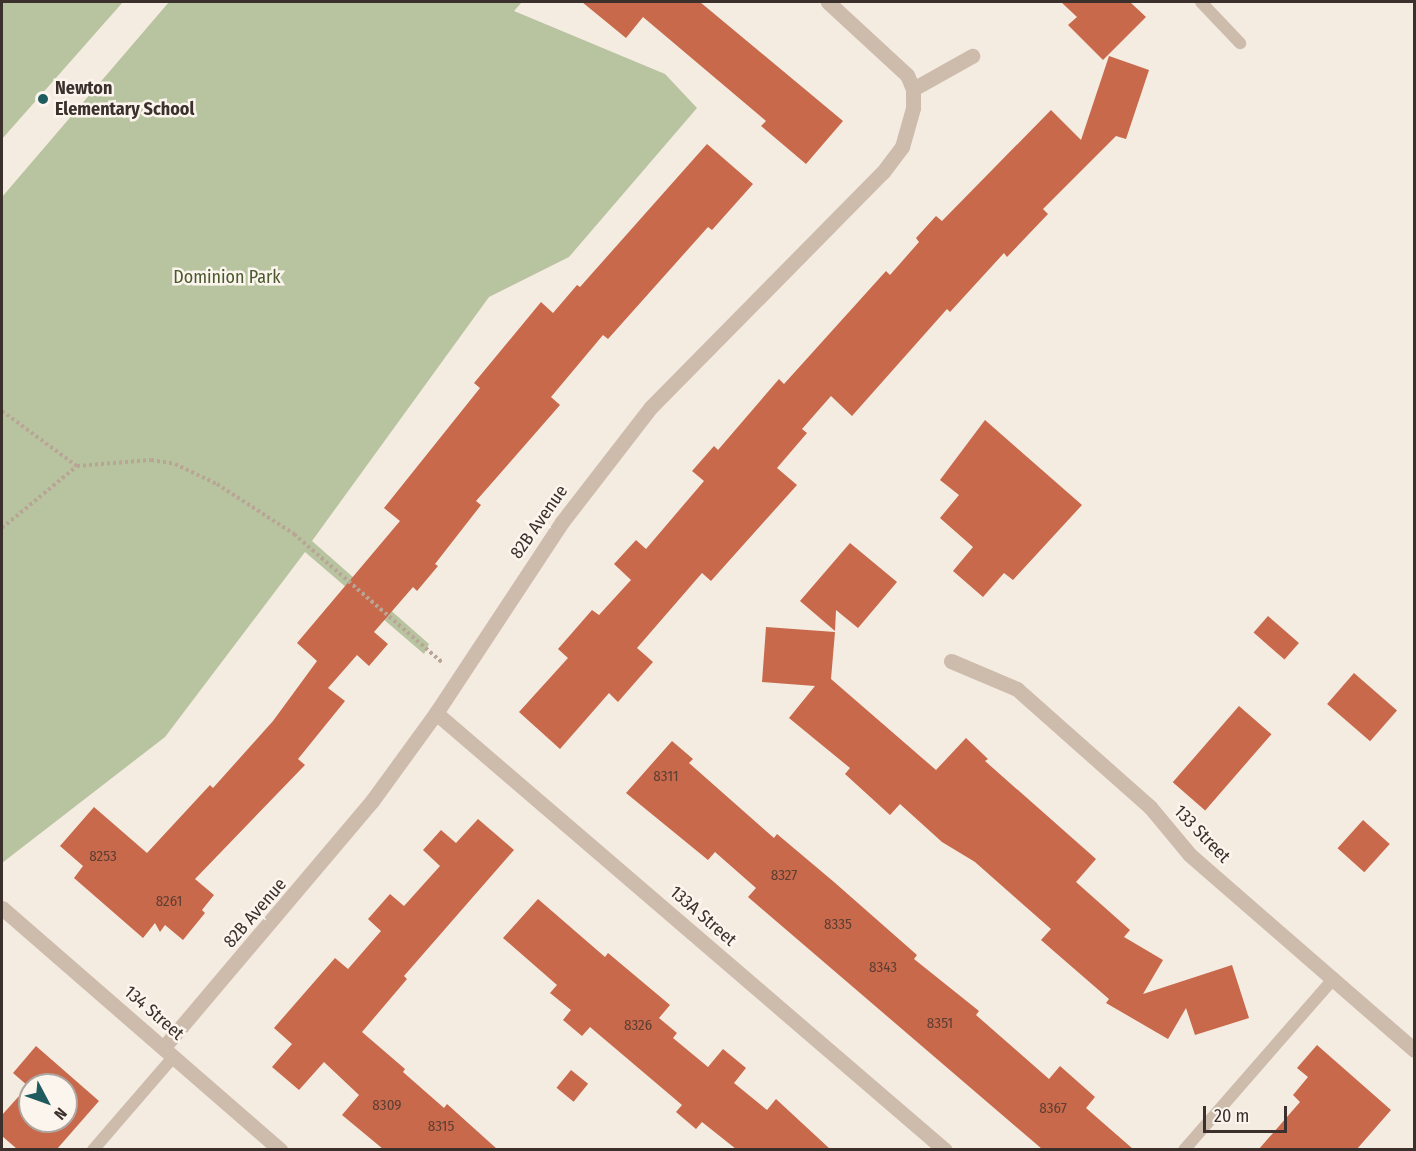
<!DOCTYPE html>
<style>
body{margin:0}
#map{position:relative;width:1416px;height:1151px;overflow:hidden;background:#f4ebe1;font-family:"Fira Sans Condensed",sans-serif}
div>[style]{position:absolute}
.green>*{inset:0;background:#b8c4a0}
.building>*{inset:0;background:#c8694b;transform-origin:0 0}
.path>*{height:4px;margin-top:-2px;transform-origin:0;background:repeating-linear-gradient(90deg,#b9a596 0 3px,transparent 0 6px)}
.service>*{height:12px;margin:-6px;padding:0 6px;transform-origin:6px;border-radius:6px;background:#cdbbac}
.minor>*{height:15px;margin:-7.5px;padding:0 7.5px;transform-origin:7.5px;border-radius:7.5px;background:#cdbbac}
.dots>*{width:16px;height:16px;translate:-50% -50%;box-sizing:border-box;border:3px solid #fbf5ee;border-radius:50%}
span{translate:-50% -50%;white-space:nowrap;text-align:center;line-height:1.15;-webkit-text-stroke:5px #fbf5ee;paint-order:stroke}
.number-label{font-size:15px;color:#5e3e33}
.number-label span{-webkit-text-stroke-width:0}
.poi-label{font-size:18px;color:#3b302b;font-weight:700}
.left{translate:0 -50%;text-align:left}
.park-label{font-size:18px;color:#4a5a2e}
.street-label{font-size:18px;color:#3b302b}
.frame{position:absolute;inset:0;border:3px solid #3b302b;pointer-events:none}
.north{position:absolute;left:18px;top:1073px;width:60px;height:60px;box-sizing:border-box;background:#fbf5ee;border:2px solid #aea6a0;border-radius:50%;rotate:131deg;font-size:16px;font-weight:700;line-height:24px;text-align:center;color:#3b302b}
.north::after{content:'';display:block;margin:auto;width:21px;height:27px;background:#1f5a5e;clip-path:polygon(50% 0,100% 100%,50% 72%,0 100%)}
.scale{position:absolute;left:1203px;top:1106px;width:84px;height:27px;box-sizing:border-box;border:3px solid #3b302b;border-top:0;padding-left:8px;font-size:18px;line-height:21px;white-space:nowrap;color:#3b302b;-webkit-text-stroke:4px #fbf5ee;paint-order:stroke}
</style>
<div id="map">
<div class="green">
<i style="clip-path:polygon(2px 2px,123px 2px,2px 139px)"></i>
<i style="clip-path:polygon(169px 2px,522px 2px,514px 11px,665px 74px,697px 108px,569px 257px,489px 297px,312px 541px,429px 644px,424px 654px,305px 552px,165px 737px,2px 863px,2px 197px)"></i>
</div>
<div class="building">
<i style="clip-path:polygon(582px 2px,700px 2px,843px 121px,806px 164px,761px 126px,766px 121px,643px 17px,626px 38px)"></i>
<i style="clip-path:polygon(1061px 2px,1130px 2px,1146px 17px,1103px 60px,1068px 25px,1077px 17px)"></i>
<i style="clip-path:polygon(1109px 56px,1149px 70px,1126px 139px,1116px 136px,1043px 209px,1048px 214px,1007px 257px,1004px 253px,950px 312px,947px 309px,852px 416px,831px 396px,802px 429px,807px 433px,777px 468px,797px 485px,711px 581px,702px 573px,637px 648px,653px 662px,618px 702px,609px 693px,560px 749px,519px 712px,568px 658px,558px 649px,592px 610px,599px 615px,631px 580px,614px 564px,636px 540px,646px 549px,704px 481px,692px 471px,714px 446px,718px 450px,779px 379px,784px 384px,886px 271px,890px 275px,919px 242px,916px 238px,936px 216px,942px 221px,1051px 110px,1081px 140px)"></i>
<i style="clip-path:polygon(707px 144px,753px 184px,712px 230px,708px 227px,608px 339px,603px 335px,551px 397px,560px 405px,476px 501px,481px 505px,435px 564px,438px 566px,417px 591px,413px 587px,374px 632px,388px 644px,369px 666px,357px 655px,328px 688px,345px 701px,298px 759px,305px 765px,195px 879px,214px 895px,202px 910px,205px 913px,183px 940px,165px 925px,160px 932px,155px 923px,143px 938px,74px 878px,83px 866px,60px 846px,94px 807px,147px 853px,210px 785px,213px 788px,273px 721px,317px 661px,297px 643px,400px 521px,384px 508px,480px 388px,474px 383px,541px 302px,553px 313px,577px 285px,580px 287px)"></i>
<i style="clip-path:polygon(985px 420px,1082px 505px,1013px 580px,1004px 573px,983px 597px,953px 571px,973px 547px,940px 518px,959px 495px,940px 480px)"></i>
<i style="clip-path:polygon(850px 543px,897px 582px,858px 628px,836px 610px,835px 631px,800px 601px)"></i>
<i style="left:1268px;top:616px;width:41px;height:22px;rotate:41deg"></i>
<i style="clip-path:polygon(766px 627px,835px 632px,831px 679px,936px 770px,966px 738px,988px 759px,985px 761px,1096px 859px,1076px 882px,1130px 930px,1124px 937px,1163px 960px,1143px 994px,1232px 965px,1249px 1018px,1195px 1035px,1186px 1008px,1168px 1039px,1106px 1003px,1109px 999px,1041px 940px,1051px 929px,975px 862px,942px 842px,900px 804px,890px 815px,845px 774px,850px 768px,789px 718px,815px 686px,762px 682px)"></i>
<i style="left:1354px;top:673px;width:57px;height:41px;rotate:41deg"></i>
<i style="left:1239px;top:706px;width:43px;height:101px;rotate:41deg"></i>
<i style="clip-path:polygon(672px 741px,693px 759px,689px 763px,774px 838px,777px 834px,834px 882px,917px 955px,914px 959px,979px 1011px,976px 1015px,1049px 1079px,1060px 1066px,1095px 1097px,1086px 1108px,1133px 1149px,1042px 1149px,748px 897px,756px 888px,715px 852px,708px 860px,626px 793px)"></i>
<i style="clip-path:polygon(478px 819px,514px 850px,404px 976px,407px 979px,362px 1032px,405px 1069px,403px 1072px,444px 1108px,447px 1104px,497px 1149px,383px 1149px,342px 1115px,359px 1095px,324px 1062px,299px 1090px,272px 1067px,292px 1044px,274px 1028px,335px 958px,348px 969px,381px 931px,368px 919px,390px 894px,404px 906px,440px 866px,423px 850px,441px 830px,456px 843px)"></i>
<i style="left:1363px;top:820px;width:36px;height:38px;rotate:42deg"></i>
<i style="clip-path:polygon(538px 899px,605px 957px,608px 953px,670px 1005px,659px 1018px,677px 1033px,673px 1038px,708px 1067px,723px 1049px,746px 1068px,734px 1083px,767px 1110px,776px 1099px,830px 1149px,736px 1149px,702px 1122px,696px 1129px,676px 1112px,682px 1105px,590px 1027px,582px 1036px,563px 1020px,571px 1010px,550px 993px,557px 985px,503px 938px)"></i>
<i style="clip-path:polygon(1317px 1045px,1391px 1110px,1357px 1149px,1259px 1149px,1300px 1102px,1293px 1095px,1308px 1077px,1297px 1068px)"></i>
<i style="clip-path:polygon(evenodd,36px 1046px,99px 1101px,57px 1149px,17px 1149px,2px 1136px,2px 1115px,28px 1086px,13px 1073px,36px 1046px,30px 1085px,66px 1085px,66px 1121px,30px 1121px,30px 1085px)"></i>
<i style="left:571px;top:1070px;width:22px;height:23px;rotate:39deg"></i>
</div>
<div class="path">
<i style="left:2px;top:411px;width:93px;rotate:36.3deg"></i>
<i style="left:2px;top:528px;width:97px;rotate:-39.6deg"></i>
<i style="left:77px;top:466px;width:74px;rotate:-4.6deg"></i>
<i style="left:151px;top:460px;width:24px;rotate:9deg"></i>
<i style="left:175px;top:464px;width:47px;rotate:25.5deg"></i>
<i style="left:217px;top:484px;width:92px;rotate:33deg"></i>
<i style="left:294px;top:534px;width:198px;rotate:40.9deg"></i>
</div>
<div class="service">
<i style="left:1201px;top:2px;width:57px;rotate:46.4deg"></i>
<i style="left:93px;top:1150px;width:124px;rotate:-49.2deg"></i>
<i style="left:1184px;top:1150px;width:228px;rotate:-48.9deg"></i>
</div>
<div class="minor">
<i style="left:913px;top:89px;width:68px;rotate:-29.2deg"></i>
<i style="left:951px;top:661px;width:72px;rotate:23deg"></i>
<i style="left:1017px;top:689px;width:178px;rotate:41.6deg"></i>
<i style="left:1150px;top:807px;width:62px;rotate:50.2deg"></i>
<i style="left:1190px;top:855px;width:297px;rotate:41deg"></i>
<i style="left:436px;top:713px;width:671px;rotate:40.65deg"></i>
<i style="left:2px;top:908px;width:369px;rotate:41deg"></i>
<i style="left:164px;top:1047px;width:322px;rotate:-49.8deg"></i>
<i style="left:372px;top:801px;width:109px;rotate:-54deg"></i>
<i style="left:436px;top:713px;width:229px;rotate:-56.6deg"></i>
<i style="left:562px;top:522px;width:145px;rotate:-52.3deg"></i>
<i style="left:651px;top:407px;width:330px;rotate:-45.4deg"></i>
<i style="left:883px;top:172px;width:31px;rotate:-53deg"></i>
<i style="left:902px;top:147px;width:41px;rotate:-74.2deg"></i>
<i style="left:913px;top:108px;width:19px;rotate:-90deg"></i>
<i style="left:913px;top:89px;width:15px;rotate:-113deg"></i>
<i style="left:907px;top:75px;width:108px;rotate:-137.3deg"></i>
</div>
<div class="dots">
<i style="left:43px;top:99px;background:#1f5a5e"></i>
</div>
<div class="number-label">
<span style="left:666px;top:777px">8311</span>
<span style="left:103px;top:857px">8253</span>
<span style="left:784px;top:876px">8327</span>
<span style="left:169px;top:902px">8261</span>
<span style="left:838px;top:925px">8335</span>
<span style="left:883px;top:968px">8343</span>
<span style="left:940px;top:1024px">8351</span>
<span style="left:638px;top:1026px">8326</span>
<span style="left:387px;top:1106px">8309</span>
<span style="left:1053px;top:1109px">8367</span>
<span style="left:441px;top:1127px">8315</span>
</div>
<div class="poi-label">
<span class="left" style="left:55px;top:99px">Newton<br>Elementary School</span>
</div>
<div class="park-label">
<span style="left:227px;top:277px">Dominion Park</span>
</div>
<div class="street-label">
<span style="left:539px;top:522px;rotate:-55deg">82B Avenue</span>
<span style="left:1202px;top:834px;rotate:46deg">133 Street</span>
<span style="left:255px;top:913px;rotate:-49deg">82B Avenue</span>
<span style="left:703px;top:916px;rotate:41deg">133A Street</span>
<span style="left:154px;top:1013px;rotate:41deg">134 Street</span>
</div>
<div class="frame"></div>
<div class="north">N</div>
<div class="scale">20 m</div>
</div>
